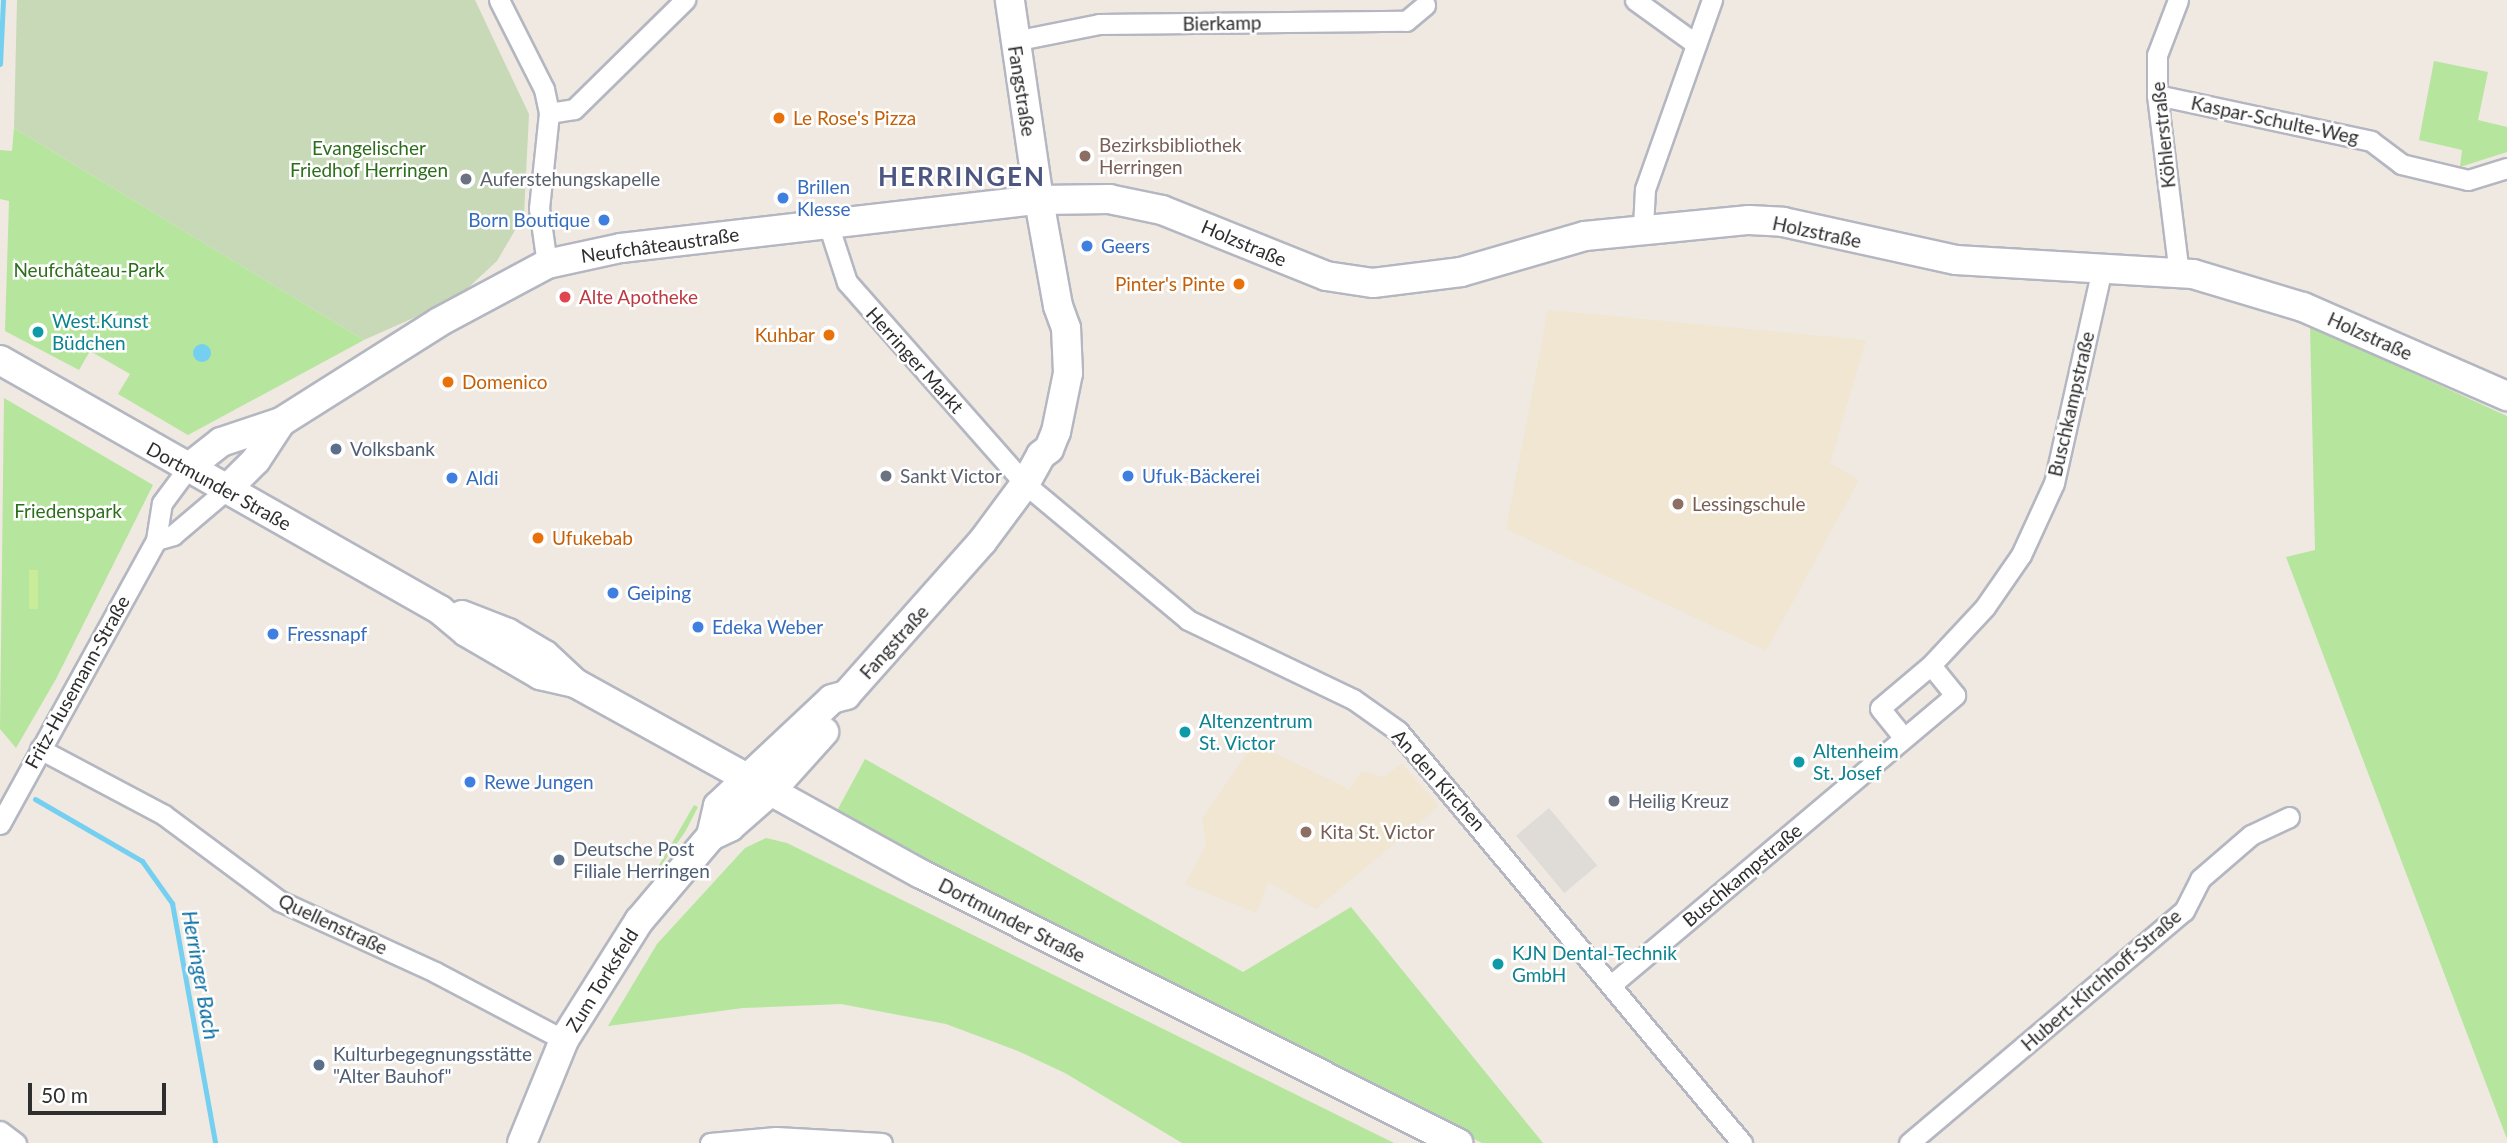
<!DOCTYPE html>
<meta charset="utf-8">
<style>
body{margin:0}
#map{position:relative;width:2507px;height:1143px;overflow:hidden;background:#efe9e1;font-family:Lato,sans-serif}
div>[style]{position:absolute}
.education>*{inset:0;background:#f0e6d1}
.green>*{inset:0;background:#b6e59e}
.cemetery>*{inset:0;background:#c8d9b8}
.pitch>*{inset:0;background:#c9ec9a;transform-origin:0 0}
.plaza>*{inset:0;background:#dfdcd8;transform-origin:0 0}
.water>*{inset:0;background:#75cff0}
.round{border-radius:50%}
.stream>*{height:5px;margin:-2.5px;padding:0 2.5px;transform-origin:2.5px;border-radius:2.5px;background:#75cff0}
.roads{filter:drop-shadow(2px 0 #b4b7c1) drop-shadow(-2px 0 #b4b7c1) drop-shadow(0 2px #b4b7c1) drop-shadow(0 -2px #b4b7c1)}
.street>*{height:19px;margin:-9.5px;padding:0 9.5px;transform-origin:9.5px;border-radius:9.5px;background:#fff}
.secondary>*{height:28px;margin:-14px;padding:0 14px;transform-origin:14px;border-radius:14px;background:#fff}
.dots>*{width:19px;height:19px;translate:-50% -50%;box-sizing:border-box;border:4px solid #fff;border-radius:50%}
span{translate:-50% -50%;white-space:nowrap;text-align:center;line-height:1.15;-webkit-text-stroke:5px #fff;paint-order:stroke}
.street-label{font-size:19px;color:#2e2e2e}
.food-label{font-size:19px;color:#c56008}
.left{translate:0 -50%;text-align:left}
.right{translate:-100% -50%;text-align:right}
.education-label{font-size:19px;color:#785e54}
.park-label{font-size:19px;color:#2c6e1b}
.worship-label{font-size:19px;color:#5b616d}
.shop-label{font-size:19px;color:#366cbe}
.health-label{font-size:19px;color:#be3a42}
.culture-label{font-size:19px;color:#0d838f}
.service-label{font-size:19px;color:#4e5e75}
.water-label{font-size:21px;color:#0d6fa3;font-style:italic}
.district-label{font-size:26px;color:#4d5680;font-weight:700;letter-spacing:2px}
.scale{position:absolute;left:28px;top:1083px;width:138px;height:32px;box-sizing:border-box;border:4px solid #2e2e2e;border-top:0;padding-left:9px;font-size:21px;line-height:24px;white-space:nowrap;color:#2e2e2e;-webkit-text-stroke:5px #fff;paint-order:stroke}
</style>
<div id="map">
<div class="education">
<i style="clip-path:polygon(1548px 310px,1866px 340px,1830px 463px,1859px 480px,1766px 651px,1506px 529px)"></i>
<i style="clip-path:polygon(1254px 743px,1349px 789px,1362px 771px,1383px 777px,1402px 764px,1439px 806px,1316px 909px,1268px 882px,1256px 913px,1185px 884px,1206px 845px,1202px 819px)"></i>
</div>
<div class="green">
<i style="clip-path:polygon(2434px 61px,2488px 72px,2478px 120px,2507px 127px,2507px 152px,2460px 167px,2462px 150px,2419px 140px)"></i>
<i style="clip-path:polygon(14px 128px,364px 340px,188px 435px,118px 394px,130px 374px,90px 351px,79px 370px,5px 331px,9px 201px,0 199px,0 150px,12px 151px)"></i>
<i style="clip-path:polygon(2310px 326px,2507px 416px,2507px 1139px,2286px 557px,2315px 550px)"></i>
<i style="clip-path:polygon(4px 398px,153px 485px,56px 679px,16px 748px,0 729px)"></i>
<i style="clip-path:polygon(865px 759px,1243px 972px,1351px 907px,1543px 1143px,1482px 1143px,832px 820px)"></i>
<i style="clip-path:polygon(694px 805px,698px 807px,685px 832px,650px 881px)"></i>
<i style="clip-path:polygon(766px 838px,787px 843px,1394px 1143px,1182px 1143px,1065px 1073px,1018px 1051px,946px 1024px,841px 1004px,743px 1008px,608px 1026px,657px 944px,745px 848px)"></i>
</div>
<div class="cemetery">
<i style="clip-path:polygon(17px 0,475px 0,529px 114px,524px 215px,497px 261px,456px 299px,364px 340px,14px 128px)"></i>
</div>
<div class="pitch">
<i style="left:29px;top:570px;width:9px;height:39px"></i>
</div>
<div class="plaza">
<i style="left:1549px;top:808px;width:75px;height:43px;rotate:50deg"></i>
</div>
<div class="water">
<i class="round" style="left:193px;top:344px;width:18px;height:18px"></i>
</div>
<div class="stream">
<i style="left:0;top:64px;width:64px;rotate:-87.3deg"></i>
<i style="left:35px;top:799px;width:124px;rotate:30.1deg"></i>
<i style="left:142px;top:861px;width:52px;rotate:54.5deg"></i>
<i style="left:172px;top:903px;width:244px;rotate:79.8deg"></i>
</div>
<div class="roads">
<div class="street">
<i style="left:499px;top:0;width:100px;rotate:63.2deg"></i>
<i style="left:544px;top:89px;width:25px;rotate:78deg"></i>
<i style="left:549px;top:113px;width:96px;rotate:96deg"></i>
<i style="left:539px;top:208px;width:57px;rotate:81.9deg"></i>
<i style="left:1635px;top:0;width:75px;rotate:35.8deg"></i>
<i style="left:2178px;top:0;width:59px;rotate:110.9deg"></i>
<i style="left:2157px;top:55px;width:40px;rotate:90deg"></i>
<i style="left:2157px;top:95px;width:179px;rotate:83deg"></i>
<i style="left:1014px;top:41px;width:87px;rotate:-11.3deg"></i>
<i style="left:1099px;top:24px;width:307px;rotate:-0.6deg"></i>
<i style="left:1406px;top:21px;width:25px;rotate:-40deg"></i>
<i style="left:2157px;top:95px;width:219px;rotate:12.1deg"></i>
<i style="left:2371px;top:141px;width:38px;rotate:37deg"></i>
<i style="left:2401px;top:164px;width:69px;rotate:13.4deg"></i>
<i style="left:2468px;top:180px;width:41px;rotate:-17.1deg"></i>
<i style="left:549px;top:113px;width:25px;rotate:-9deg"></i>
<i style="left:574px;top:109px;width:156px;rotate:-44.5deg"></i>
<i style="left:828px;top:224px;width:61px;rotate:71.9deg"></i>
<i style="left:847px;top:282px;width:269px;rotate:48.6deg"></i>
<i style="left:1025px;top:484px;width:212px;rotate:39.8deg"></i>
<i style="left:1188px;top:620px;width:183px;rotate:25.6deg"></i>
<i style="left:1353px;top:699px;width:55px;rotate:35.4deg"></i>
<i style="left:1398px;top:731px;width:537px;rotate:50.14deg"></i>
<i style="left:1643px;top:227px;width:38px;rotate:-87deg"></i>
<i style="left:1645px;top:189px;width:201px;rotate:-70.5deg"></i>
<i style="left:156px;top:540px;width:18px;rotate:-16deg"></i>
<i style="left:173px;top:535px;width:70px;rotate:-40.3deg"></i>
<i style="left:1904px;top:738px;width:38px;rotate:-129deg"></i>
<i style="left:1880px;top:708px;width:67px;rotate:-40.1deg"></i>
<i style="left:1931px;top:665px;width:79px;rotate:-47deg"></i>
<i style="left:1985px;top:607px;width:63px;rotate:-55.3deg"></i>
<i style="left:2021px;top:555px;width:79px;rotate:-65.4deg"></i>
<i style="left:2054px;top:483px;width:216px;rotate:-77.4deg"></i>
<i style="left:40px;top:749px;width:140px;rotate:28deg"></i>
<i style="left:164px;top:815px;width:144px;rotate:36.6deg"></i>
<i style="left:280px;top:901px;width:170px;rotate:24.6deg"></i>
<i style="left:435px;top:972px;width:146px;rotate:27.8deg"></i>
<i style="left:0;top:824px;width:324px;rotate:-61.2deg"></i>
<i style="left:156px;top:540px;width:37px;rotate:-81deg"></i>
<i style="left:162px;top:503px;width:44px;rotate:-53.4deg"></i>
<i style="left:1611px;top:985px;width:450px;rotate:-40.1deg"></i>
<i style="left:1955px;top:695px;width:38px;rotate:-129deg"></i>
<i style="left:0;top:1131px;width:20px;rotate:37deg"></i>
<i style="left:710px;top:1143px;width:66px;rotate:-5.2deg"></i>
<i style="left:776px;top:1137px;width:106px;rotate:3.2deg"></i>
<i style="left:1909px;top:1143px;width:360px;rotate:-40.2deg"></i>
<i style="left:2184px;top:911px;width:36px;rotate:-63deg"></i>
<i style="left:2200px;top:879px;width:67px;rotate:-40.8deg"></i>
<i style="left:2251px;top:835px;width:42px;rotate:-25.3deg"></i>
</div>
<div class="secondary">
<i style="left:0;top:360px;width:506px;rotate:29.6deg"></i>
<i style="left:440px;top:610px;width:34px;rotate:40deg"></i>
<i style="left:466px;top:632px;width:86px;rotate:30.2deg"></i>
<i style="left:540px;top:675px;width:36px;rotate:13deg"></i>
<i style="left:575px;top:683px;width:395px;rotate:28.9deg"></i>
<i style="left:921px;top:874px;width:601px;rotate:26.61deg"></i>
<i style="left:188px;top:468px;width:42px;rotate:-38.2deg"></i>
<i style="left:221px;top:442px;width:63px;rotate:-18.4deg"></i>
<i style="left:281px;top:422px;width:187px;rotate:-32.3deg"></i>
<i style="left:439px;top:322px;width:123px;rotate:-28.2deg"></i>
<i style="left:547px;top:264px;width:76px;rotate:-12.2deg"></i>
<i style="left:621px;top:248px;width:421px;rotate:-6.6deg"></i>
<i style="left:1039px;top:200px;width:70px;rotate:-0.8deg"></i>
<i style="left:1109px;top:199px;width:54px;rotate:11.7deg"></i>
<i style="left:1162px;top:210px;width:177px;rotate:21.9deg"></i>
<i style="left:1326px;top:276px;width:48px;rotate:8.5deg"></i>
<i style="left:1373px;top:283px;width:89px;rotate:-7.1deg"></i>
<i style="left:1461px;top:272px;width:129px;rotate:-16.2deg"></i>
<i style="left:1585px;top:236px;width:165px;rotate:-5.6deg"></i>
<i style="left:1749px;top:220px;width:34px;rotate:3deg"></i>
<i style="left:1783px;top:222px;width:177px;rotate:12.4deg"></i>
<i style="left:1956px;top:260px;width:237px;rotate:3.4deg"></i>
<i style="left:2193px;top:274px;width:115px;rotate:16.7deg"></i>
<i style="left:2303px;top:307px;width:223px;rotate:23.6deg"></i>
<i style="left:226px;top:490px;width:42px;rotate:-45deg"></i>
<i style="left:256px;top:460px;width:45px;rotate:-56.7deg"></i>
<i style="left:462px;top:615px;width:49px;rotate:21.4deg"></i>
<i style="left:508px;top:633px;width:43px;rotate:30.7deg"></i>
<i style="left:545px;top:655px;width:41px;rotate:43deg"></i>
<i style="left:711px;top:836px;width:31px;rotate:-77deg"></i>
<i style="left:718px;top:806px;width:156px;rotate:-43.2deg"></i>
<i style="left:832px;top:699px;width:15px;rotate:-16deg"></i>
<i style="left:846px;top:695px;width:205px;rotate:-48.4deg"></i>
<i style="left:982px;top:542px;width:72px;rotate:-53.4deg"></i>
<i style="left:1025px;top:484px;width:33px;rotate:-61deg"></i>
<i style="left:1041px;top:455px;width:10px;rotate:-37deg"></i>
<i style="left:1049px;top:449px;width:18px;rotate:-68deg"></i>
<i style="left:1056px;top:432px;width:60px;rotate:-78.5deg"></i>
<i style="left:1068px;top:373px;width:45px;rotate:-92.5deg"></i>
<i style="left:1066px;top:328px;width:23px;rotate:-110deg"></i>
<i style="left:1058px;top:306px;width:108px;rotate:-100.2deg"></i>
<i style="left:1039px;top:200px;width:202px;rotate:-98.3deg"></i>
<i style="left:522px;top:1143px;width:111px;rotate:-67.8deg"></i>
<i style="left:564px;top:1040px;width:141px;rotate:-57.8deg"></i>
<i style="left:639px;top:921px;width:111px;rotate:-49.7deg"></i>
<i style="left:711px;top:836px;width:21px;rotate:-25deg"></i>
<i style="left:730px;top:827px;width:53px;rotate:-41.2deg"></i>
<i style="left:770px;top:792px;width:81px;rotate:-48deg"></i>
</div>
</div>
<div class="dots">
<i style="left:779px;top:118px;background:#e8710a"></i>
<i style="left:1085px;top:156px;background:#8d6e63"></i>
<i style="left:466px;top:179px;background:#6b7280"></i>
<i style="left:783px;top:198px;background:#3f7fe0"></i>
<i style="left:604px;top:220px;background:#3f7fe0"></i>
<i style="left:1087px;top:246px;background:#3f7fe0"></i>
<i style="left:1239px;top:284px;background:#e8710a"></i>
<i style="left:565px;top:297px;background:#e0444e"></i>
<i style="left:38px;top:332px;background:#0f9aa8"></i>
<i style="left:829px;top:335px;background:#e8710a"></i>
<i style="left:448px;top:382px;background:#e8710a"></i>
<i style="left:336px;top:449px;background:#5c6f8a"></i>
<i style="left:886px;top:476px;background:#6b7280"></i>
<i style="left:1128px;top:476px;background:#3f7fe0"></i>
<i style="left:452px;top:478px;background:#3f7fe0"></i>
<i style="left:1678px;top:504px;background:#8d6e63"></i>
<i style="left:538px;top:538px;background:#e8710a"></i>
<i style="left:613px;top:593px;background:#3f7fe0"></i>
<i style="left:698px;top:627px;background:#3f7fe0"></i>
<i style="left:273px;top:634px;background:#3f7fe0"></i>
<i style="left:1185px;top:732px;background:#0f9aa8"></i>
<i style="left:1799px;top:762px;background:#0f9aa8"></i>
<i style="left:470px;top:782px;background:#3f7fe0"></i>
<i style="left:1614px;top:801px;background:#6b7280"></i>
<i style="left:1306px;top:832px;background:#8d6e63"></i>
<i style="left:559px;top:860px;background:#5c6f8a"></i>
<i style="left:1498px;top:964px;background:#0f9aa8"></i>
<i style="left:319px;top:1065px;background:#5c6f8a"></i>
</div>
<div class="street-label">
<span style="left:1222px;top:23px;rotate:-1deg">Bierkamp</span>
<span style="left:1022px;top:91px;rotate:81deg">Fangstraße</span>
<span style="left:2275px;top:120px;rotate:12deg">Kaspar-Schulte-Weg</span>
<span style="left:2163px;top:135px;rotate:-96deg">Köhlerstraße</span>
<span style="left:1817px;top:232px;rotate:12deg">Holzstraße</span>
<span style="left:1244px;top:243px;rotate:23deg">Holzstraße</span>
<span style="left:660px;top:245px;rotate:-8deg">Neufchâteaustraße</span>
<span style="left:2370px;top:336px;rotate:24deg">Holzstraße</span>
<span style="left:915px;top:360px;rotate:48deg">Herringer Markt</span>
<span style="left:2071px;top:404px;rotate:-77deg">Buschkampstraße</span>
<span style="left:219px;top:486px;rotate:29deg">Dortmunder Straße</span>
<span style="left:894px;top:642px;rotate:-48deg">Fangstraße</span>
<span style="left:77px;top:682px;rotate:-61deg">Fritz-Husemann-Straße</span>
<span style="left:1439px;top:780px;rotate:48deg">An den Kirchen</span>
<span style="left:1742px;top:875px;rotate:-40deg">Buschkampstraße</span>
<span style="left:1012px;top:920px;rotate:27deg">Dortmunder Straße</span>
<span style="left:333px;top:924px;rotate:25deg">Quellenstraße</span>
<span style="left:602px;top:980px;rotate:-58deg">Zum Torksfeld</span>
<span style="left:2101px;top:980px;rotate:-41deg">Hubert-Kirchhoff-Straße</span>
</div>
<div class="food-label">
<span class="left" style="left:793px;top:118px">Le Rose's Pizza</span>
<span class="right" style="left:1225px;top:284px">Pinter's Pinte</span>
<span class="right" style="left:815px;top:335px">Kuhbar</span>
<span class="left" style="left:462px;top:382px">Domenico</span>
<span class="left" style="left:552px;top:538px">Ufukebab</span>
</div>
<div class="education-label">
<span class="left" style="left:1099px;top:156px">Bezirksbibliothek<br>Herringen</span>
<span class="left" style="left:1692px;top:504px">Lessingschule</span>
<span class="left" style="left:1320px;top:832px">Kita St. Victor</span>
</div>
<div class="park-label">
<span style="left:369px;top:159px">Evangelischer<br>Friedhof Herringen</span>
<span style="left:89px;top:270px">Neufchâteau-Park</span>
<span style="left:68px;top:511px">Friedenspark</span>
</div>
<div class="worship-label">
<span class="left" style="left:480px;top:179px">Auferstehungskapelle</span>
<span class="left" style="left:900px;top:476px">Sankt Victor</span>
<span class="left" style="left:1628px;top:801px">Heilig Kreuz</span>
</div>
<div class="shop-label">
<span class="left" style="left:797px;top:198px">Brillen<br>Klesse</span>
<span class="right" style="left:590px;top:220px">Born Boutique</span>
<span class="left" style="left:1101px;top:246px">Geers</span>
<span class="left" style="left:1142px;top:476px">Ufuk-Bäckerei</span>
<span class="left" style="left:466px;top:478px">Aldi</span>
<span class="left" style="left:627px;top:593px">Geiping</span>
<span class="left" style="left:712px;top:627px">Edeka Weber</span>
<span class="left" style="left:287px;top:634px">Fressnapf</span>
<span class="left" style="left:484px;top:782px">Rewe Jungen</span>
</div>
<div class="health-label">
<span class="left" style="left:579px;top:297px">Alte Apotheke</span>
</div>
<div class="culture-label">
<span class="left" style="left:52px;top:332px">West.Kunst<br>Büdchen</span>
<span class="left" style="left:1199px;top:732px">Altenzentrum<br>St. Victor</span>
<span class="left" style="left:1813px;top:762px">Altenheim<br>St. Josef</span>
<span class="left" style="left:1512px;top:964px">KJN Dental-Technik<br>GmbH</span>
</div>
<div class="service-label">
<span class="left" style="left:350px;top:449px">Volksbank</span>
<span class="left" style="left:573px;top:860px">Deutsche Post<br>Filiale Herringen</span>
<span class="left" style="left:333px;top:1065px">Kulturbegegnungsstätte<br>"Alter Bauhof"</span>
</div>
<div class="water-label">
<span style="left:201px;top:975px;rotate:80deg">Herringer Bach</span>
</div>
<div class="district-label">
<span style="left:962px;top:177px">HERRINGEN</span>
</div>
<div class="scale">50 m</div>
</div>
